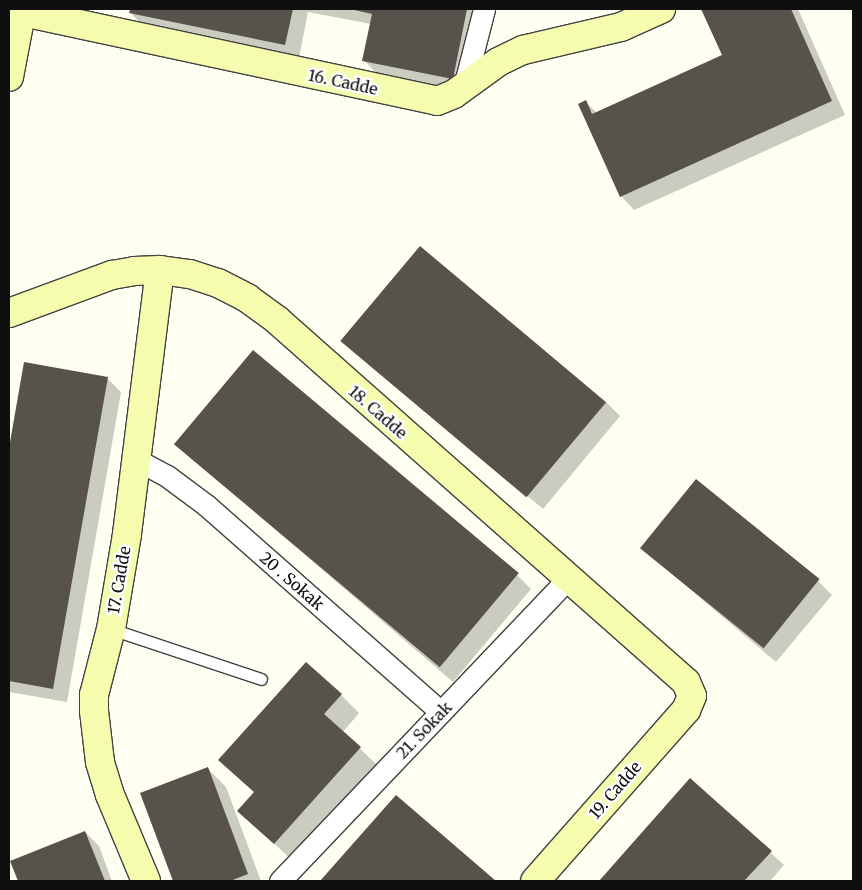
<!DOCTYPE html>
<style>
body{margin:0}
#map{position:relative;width:862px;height:890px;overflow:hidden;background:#fefff1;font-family:Merriweather,serif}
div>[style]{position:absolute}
.shadow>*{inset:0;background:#0003}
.building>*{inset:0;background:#57524b;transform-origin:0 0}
.roads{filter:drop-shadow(1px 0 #424242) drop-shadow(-1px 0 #424242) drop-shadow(0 1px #424242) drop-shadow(0 -1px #424242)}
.lane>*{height:11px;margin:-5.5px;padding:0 5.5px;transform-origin:5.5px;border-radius:5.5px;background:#fff}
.street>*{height:21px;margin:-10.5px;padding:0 10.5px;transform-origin:10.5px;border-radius:10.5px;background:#fff}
.secondary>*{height:28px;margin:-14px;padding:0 14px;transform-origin:14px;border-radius:14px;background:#f4fcae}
span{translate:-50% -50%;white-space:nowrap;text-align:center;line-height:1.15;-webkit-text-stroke:5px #fff;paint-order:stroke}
.street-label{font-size:16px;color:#0f0f0f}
.frame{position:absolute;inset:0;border:10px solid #0f0f0f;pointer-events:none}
</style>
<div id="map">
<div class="shadow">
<i style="clip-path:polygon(131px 9px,483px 9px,466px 92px,377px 74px,364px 60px,371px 24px,308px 12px,299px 58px,144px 27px,131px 13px)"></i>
<i style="clip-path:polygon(703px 9px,798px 9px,845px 115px,634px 210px,621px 196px,586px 102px,597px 113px,724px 56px)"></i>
<i style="clip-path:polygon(343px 342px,606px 402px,620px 416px,543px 509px)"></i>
<i style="clip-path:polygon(25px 363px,107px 378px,121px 392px,67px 702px,9px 692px,9px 455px)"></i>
<i style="clip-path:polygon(176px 444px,517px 575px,531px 589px,453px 682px)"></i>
<i style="clip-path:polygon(641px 548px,818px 581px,832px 595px,776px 662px)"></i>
<i style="clip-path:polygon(341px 695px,359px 713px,343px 732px,378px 766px,293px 861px,239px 811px,255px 793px,219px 760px)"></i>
<i style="clip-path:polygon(208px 769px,226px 787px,261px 881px,175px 881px,142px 794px)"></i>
<i style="clip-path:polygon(690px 780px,784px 865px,770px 881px,600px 881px)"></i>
<i style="clip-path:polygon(396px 797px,494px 881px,321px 881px)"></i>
<i style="clip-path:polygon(85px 832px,99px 846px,112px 881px,19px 881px,12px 861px)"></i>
</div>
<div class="building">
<i style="clip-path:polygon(130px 9px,293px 9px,285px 45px,129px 13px)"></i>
<i style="clip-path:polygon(350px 9px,467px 9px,453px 79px,362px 61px,372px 14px)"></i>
<i style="clip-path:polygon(701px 9px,791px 9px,832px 101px,620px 197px,578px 104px,586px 100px,592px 114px,722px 55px)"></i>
<i style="left:420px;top:246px;width:243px;height:124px;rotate:40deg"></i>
<i style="left:253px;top:350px;width:347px;height:123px;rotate:40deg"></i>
<i style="clip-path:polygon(24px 362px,108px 377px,53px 689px,9px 681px,9px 448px)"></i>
<i style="left:696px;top:479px;width:159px;height:89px;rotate:39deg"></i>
<i style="clip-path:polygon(306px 662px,342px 694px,324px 714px,361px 747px,274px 844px,237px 811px,254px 792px,218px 760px)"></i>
<i style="clip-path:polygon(208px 767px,248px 874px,230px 881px,173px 881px,140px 793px)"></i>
<i style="clip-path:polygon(690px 778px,772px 851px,744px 881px,599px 881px)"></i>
<i style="clip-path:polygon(396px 795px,496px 881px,320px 881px)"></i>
<i style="clip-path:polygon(85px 831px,105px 881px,18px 881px,10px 861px)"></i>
</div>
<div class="roads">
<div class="lane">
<i style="left:111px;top:629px;width:158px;rotate:18.4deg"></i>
</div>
<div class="street">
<i style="left:464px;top:87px;width:81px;rotate:-75.6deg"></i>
<i style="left:137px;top:460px;width:34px;rotate:28deg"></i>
<i style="left:167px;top:476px;width:49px;rotate:36.6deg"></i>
<i style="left:206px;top:505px;width:313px;rotate:41.4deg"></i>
<i style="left:280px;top:881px;width:417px;rotate:-46.4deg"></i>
</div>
<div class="secondary">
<i style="left:9px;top:9px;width:438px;rotate:12.1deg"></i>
<i style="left:437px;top:101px;width:18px;rotate:-22deg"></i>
<i style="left:454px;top:94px;width:54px;rotate:-36deg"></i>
<i style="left:498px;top:62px;width:28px;rotate:-26deg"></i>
<i style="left:523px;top:50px;width:101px;rotate:-13.2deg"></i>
<i style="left:621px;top:27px;width:44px;rotate:-24.2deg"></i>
<i style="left:9px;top:77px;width:69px;rotate:-79.2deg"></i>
<i style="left:9px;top:313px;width:110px;rotate:-20.3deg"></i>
<i style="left:112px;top:275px;width:22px;rotate:-10deg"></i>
<i style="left:134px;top:271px;width:26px;rotate:-2deg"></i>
<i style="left:160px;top:270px;width:30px;rotate:8deg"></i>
<i style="left:190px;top:274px;width:29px;rotate:18deg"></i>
<i style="left:218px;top:283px;width:33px;rotate:27deg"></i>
<i style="left:247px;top:298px;width:37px;rotate:36deg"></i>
<i style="left:277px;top:320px;width:546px;rotate:41.51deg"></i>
<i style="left:686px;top:682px;width:15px;rotate:67deg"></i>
<i style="left:692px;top:696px;width:15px;rotate:113deg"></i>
<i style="left:686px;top:710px;width:228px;rotate:131.4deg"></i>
<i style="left:146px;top:881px;width:93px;rotate:-112.7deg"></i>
<i style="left:110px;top:795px;width:34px;rotate:-107deg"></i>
<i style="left:100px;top:762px;width:51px;rotate:-96.7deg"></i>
<i style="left:94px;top:711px;width:16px;rotate:-90deg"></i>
<i style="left:94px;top:695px;width:68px;rotate:-75.6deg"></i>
<i style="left:111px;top:629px;width:96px;rotate:-80.4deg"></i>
<i style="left:127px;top:534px;width:266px;rotate:-82.9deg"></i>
</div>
</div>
<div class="street-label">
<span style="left:343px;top:82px;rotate:12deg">16. Cadde</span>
<span style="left:378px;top:412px;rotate:41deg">18. Cadde</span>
<span style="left:119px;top:580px;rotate:-80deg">17. Cadde</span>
<span style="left:292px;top:581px;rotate:41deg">20 . Sokak</span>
<span style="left:424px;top:730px;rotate:-46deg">21. Sokak</span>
<span style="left:615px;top:790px;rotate:-49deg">19. Cadde</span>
</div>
<div class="frame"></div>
</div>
